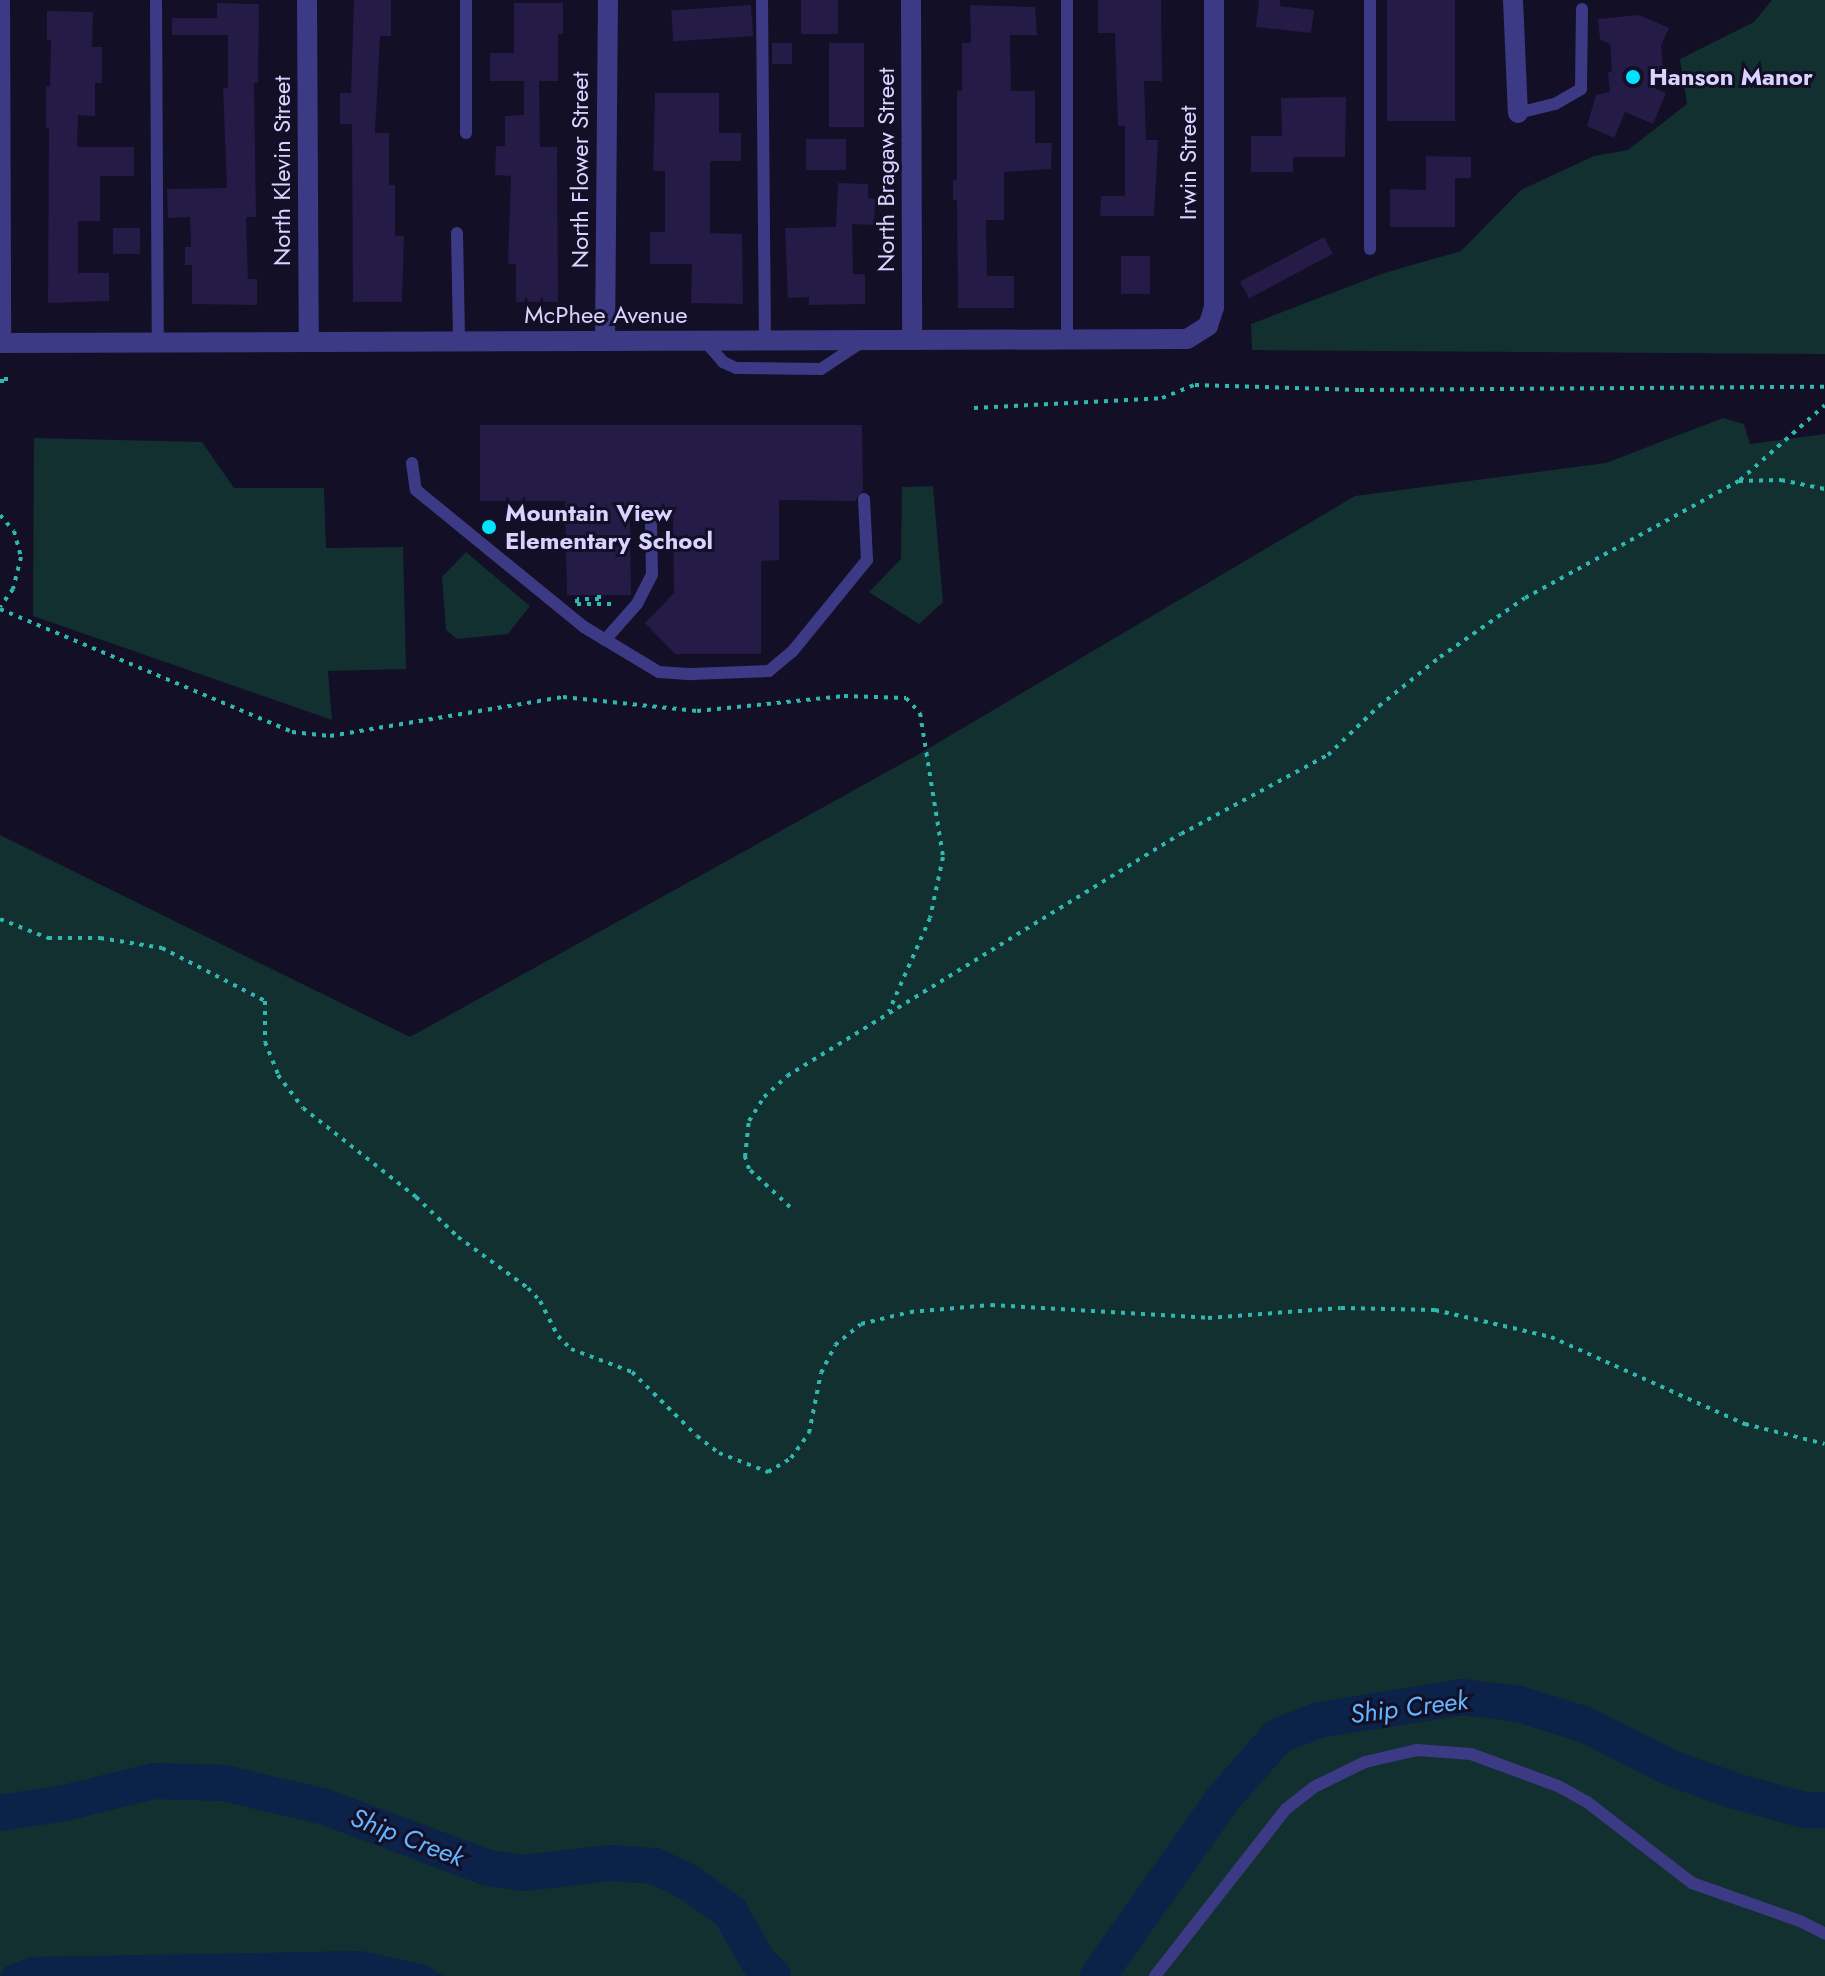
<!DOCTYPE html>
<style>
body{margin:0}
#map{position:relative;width:1825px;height:1976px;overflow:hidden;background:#130f26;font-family:Jost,sans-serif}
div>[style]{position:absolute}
.green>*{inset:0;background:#12302f}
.water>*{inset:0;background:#0c2248}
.river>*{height:36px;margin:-18px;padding:0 18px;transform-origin:18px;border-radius:18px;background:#0c2248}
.building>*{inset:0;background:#241b47;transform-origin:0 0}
.path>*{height:4px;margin-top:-2px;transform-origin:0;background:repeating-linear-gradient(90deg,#2fb8b0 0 4px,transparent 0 10px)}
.service>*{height:12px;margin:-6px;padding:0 6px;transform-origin:6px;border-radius:6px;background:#3d3a85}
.minor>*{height:20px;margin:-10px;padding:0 10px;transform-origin:10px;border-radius:10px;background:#3d3a85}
.dots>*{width:22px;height:22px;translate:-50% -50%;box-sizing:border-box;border:4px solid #130f26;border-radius:50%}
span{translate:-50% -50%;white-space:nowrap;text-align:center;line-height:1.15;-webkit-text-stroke:6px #130f26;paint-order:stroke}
.poi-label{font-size:24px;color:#d9d4ff;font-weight:700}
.left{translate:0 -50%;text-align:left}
.street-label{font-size:24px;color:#d9d4ff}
.water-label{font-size:26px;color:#62b6ff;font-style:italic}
</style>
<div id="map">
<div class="green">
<i style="clip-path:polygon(1772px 0,1825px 0,1825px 354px,1252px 350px,1251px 324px,1384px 273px,1461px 251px,1521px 190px,1594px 156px,1628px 150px,1687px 104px,1680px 59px,1754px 22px)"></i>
<i style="clip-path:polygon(1723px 418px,1744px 424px,1750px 444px,1825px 434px,1825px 1976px,0 1976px,0 835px,410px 1037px,919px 754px,1355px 496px,1606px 463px)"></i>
<i style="clip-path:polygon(34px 438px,202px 442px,234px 488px,324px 488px,326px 548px,403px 547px,406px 669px,328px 671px,332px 720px,33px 616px)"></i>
<i style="clip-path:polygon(933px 486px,943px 602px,919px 624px,869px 592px,901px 559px,902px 487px)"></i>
<i style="clip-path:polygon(466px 552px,530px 606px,508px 634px,457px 639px,446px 630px,442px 577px)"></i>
</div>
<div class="water">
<i style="clip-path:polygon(361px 1951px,426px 1965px,444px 1976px,0 1976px,5px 1967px,30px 1957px)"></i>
</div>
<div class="river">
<i style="left:0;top:1813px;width:66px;rotate:-8.7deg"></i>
<i style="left:65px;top:1803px;width:92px;rotate:-13.9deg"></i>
<i style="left:154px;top:1781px;width:70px;rotate:1.6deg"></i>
<i style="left:224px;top:1783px;width:104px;rotate:13.4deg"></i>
<i style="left:325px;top:1807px;width:174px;rotate:20.5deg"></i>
<i style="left:488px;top:1868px;width:35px;rotate:8deg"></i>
<i style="left:523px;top:1873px;width:89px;rotate:-6.5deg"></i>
<i style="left:611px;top:1863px;width:44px;rotate:3.9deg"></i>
<i style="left:655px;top:1866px;width:37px;rotate:26deg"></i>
<i style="left:688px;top:1882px;width:52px;rotate:35.5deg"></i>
<i style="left:730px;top:1912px;width:56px;rotate:60.3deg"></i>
<i style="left:758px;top:1961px;width:21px;rotate:45deg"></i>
<i style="left:1098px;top:1976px;width:215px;rotate:-54.8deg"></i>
<i style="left:1222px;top:1800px;width:85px;rotate:-48.8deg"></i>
<i style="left:1278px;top:1736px;width:44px;rotate:-21.3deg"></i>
<i style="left:1319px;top:1720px;width:145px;rotate:-9.1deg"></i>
<i style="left:1462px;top:1697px;width:57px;rotate:7deg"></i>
<i style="left:1519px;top:1704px;width:67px;rotate:17.4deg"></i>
<i style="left:1583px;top:1724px;width:98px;rotate:26.6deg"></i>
<i style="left:1671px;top:1768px;width:68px;rotate:19.8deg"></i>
<i style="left:1735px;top:1791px;width:72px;rotate:15.4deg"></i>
<i style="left:1804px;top:1810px;width:21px"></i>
</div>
<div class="building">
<i style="clip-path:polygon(354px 0,391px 0,391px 36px,380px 36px,375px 133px,389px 133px,389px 185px,395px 185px,395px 236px,404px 236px,402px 302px,353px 302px,352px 124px,340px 124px,340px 93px,351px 93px)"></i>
<i style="left:801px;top:0;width:37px;height:34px"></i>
<i style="clip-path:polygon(1098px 0,1161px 0,1162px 81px,1144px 81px,1146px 140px,1158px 140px,1154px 216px,1100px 216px,1101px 196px,1125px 196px,1125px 126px,1118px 126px,1115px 33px,1098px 33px)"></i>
<i style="clip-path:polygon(1259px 0,1280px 0,1280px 6px,1314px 10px,1311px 33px,1256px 27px)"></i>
<i style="left:1455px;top:0;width:121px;height:68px;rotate:90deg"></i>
<i style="clip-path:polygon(217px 3px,259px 4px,258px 83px,254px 83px,256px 217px,246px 217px,248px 279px,257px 279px,257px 305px,192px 304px,192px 265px,185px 265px,185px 247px,191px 247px,190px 217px,168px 218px,167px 189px,227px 188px,223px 88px,228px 88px,228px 35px,172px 35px,172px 18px,217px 18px)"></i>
<i style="clip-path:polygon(514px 3px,563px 3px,563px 34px,558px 34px,558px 81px,539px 81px,540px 147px,557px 147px,558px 302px,516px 302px,516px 264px,508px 264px,511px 176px,495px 175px,496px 146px,505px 146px,505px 116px,524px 115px,524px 81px,490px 81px,490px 53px,514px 53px)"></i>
<i style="left:751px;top:5px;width:31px;height:80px;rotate:86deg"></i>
<i style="clip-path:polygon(970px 5px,1035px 7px,1037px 35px,1010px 35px,1011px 91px,1035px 91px,1035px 143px,1052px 143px,1051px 169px,1004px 172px,1004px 220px,986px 220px,987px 276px,1014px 276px,1014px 308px,958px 308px,957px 200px,953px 200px,953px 180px,957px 180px,957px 91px,962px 91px,962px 43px,971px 43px)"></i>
<i style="clip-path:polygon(47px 11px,93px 12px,92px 47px,102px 47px,102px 83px,95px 83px,95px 116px,78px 115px,77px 147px,134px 147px,134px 176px,100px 176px,100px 221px,78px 221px,78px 273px,109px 273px,109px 301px,48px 303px,49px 128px,46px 128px,46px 86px,50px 87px,51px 40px,47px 40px)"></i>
<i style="clip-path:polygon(1639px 15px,1669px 28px,1661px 46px,1663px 67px,1654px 88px,1666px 93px,1653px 124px,1625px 112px,1614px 138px,1587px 126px,1596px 95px,1610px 92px,1608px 72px,1612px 71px,1610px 44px,1600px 40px,1598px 19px)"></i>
<i style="left:772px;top:43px;width:20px;height:21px"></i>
<i style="left:829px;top:43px;width:35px;height:84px"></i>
<i style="clip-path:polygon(655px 93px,719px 93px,719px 133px,741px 133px,741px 161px,710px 161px,710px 233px,742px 234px,743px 304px,691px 303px,692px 264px,650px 264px,650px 232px,665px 232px,665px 171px,653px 171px)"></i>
<i style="clip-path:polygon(1346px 97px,1345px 157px,1293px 157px,1293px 172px,1251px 172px,1251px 136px,1282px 136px,1281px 98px)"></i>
<i style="left:806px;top:139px;width:40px;height:31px"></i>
<i style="clip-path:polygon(1426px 156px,1471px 157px,1471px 178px,1455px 178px,1455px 227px,1390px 227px,1390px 189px,1426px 190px)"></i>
<i style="clip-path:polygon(838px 183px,868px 184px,868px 198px,875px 199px,874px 225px,852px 224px,853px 274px,865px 274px,865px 304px,809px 305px,809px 297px,788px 298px,785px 228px,836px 227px)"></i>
<i style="left:113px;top:228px;width:27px;height:26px"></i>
<i style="left:1324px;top:237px;width:19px;height:95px;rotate:62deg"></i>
<i style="left:1121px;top:256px;width:29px;height:38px"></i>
<i style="clip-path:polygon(480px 425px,862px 425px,863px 490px,855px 501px,779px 500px,779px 560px,761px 561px,761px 654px,675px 654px,645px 623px,674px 593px,673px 517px,630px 517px,631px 595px,567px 595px,565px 501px,480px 501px)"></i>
</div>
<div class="path">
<i style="left:0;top:381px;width:6px"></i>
<i style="left:6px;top:381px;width:6px;rotate:-90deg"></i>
<i style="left:974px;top:408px;width:188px;rotate:-3deg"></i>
<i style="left:1162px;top:398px;width:35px;rotate:-22deg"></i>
<i style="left:1195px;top:385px;width:165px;rotate:1.7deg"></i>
<i style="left:1360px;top:390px;width:465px;rotate:-0.4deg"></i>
<i style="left:1740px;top:480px;width:113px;rotate:-41.4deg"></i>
<i style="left:0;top:515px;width:21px;rotate:49deg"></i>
<i style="left:14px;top:531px;width:27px;rotate:75deg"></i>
<i style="left:21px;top:557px;width:33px;rotate:104deg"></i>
<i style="left:13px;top:589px;width:22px;rotate:126deg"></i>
<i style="left:599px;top:595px;width:4px;rotate:90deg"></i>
<i style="left:599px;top:599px;width:22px;rotate:180deg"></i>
<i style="left:577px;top:599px;width:5px;rotate:90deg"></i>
<i style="left:577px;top:604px;width:40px"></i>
<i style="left:0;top:609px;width:317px;rotate:22.8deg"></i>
<i style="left:292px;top:732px;width:38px;rotate:6deg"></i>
<i style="left:330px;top:736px;width:236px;rotate:-9.5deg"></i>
<i style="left:563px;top:697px;width:135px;rotate:6deg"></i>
<i style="left:697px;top:711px;width:148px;rotate:-5.8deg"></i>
<i style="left:844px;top:696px;width:62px;rotate:1.8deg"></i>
<i style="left:906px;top:698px;width:21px;rotate:47deg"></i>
<i style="left:920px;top:713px;width:146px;rotate:80.9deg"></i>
<i style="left:943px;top:857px;width:62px;rotate:102deg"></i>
<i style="left:930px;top:918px;width:102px;rotate:113.8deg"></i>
<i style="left:0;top:919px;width:52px;rotate:21.6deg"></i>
<i style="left:48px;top:938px;width:52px"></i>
<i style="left:100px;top:938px;width:63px;rotate:9.2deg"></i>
<i style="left:162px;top:948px;width:116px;rotate:27.2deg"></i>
<i style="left:265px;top:1001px;width:41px;rotate:90deg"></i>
<i style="left:265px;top:1042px;width:35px;rotate:68deg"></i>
<i style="left:278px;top:1075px;width:41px;rotate:52.9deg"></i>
<i style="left:303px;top:1108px;width:144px;rotate:38.2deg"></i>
<i style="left:416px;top:1197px;width:58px;rotate:43.6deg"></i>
<i style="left:458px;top:1237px;width:87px;rotate:36.1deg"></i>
<i style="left:528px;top:1288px;width:18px;rotate:47deg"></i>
<i style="left:540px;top:1301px;width:39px;rotate:63deg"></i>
<i style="left:558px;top:1336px;width:18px;rotate:45deg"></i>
<i style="left:571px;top:1349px;width:65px;rotate:20.7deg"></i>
<i style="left:632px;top:1372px;width:91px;rotate:44.6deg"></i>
<i style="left:697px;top:1436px;width:28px;rotate:38deg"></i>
<i style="left:719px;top:1453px;width:53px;rotate:21.2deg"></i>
<i style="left:768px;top:1472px;width:27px;rotate:-31deg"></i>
<i style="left:791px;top:1458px;width:31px;rotate:-54deg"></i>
<i style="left:809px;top:1433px;width:61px;rotate:-78.7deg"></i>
<i style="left:821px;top:1373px;width:31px;rotate:-63deg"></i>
<i style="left:835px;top:1345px;width:33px;rotate:-39deg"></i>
<i style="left:861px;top:1324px;width:50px;rotate:-13.8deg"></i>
<i style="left:910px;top:1312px;width:81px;rotate:-4.9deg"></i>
<i style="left:991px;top:1305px;width:217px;rotate:3.4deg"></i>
<i style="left:1208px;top:1318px;width:133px;rotate:-4.3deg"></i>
<i style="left:1341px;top:1308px;width:94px;rotate:1.2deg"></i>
<i style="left:1435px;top:1310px;width:119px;rotate:13.1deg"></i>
<i style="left:1551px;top:1337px;width:213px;rotate:24.2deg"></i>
<i style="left:1745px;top:1424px;width:82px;rotate:14deg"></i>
<i style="left:790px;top:1207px;width:56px;rotate:-137.2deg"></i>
<i style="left:749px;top:1169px;width:13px;rotate:-108deg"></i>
<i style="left:745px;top:1157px;width:36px;rotate:-84deg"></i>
<i style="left:749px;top:1121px;width:28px;rotate:-58deg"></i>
<i style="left:764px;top:1097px;width:31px;rotate:-42deg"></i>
<i style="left:787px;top:1076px;width:462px;rotate:-31.6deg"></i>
<i style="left:1181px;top:834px;width:167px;rotate:-28.3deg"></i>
<i style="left:1328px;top:755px;width:71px;rotate:-43.9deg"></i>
<i style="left:1379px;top:706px;width:78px;rotate:-38.8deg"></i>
<i style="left:1440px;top:657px;width:103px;rotate:-34.8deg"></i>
<i style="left:1525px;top:598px;width:244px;rotate:-28.7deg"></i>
<i style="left:1739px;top:481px;width:42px;rotate:-1.4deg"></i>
<i style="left:1781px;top:480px;width:45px;rotate:11.6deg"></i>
</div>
<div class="service">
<i style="left:156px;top:0;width:342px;rotate:89.7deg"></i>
<i style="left:466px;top:0;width:133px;rotate:90deg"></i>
<i style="left:762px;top:0;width:340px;rotate:89.5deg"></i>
<i style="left:1067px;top:0;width:339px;rotate:90deg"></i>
<i style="left:1370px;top:0;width:249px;rotate:90deg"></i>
<i style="left:1518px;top:113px;width:38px;rotate:-14deg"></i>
<i style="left:1555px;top:104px;width:30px;rotate:-30deg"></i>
<i style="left:1581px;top:89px;width:80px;rotate:-89.3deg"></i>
<i style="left:457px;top:233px;width:108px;rotate:88.9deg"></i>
<i style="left:704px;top:340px;width:29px;rotate:49deg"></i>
<i style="left:723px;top:362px;width:14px;rotate:25deg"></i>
<i style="left:736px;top:368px;width:85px;rotate:0.7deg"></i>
<i style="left:821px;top:369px;width:49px;rotate:-33.4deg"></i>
<i style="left:412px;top:463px;width:27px;rotate:82deg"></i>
<i style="left:416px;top:490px;width:217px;rotate:39.2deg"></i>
<i style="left:584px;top:627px;width:87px;rotate:31deg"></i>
<i style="left:659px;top:672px;width:32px;rotate:4deg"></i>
<i style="left:691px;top:674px;width:78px;rotate:-2.2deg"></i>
<i style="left:769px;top:671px;width:30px;rotate:-40deg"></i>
<i style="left:792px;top:652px;width:119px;rotate:-50.8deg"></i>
<i style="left:867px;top:560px;width:61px;rotate:-92.8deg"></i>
<i style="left:605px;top:640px;width:48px;rotate:-48.4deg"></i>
<i style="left:637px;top:604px;width:33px;rotate:-63deg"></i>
<i style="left:652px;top:575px;width:50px;rotate:-91.1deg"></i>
<i style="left:1155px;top:1976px;width:212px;rotate:-51.9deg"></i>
<i style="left:1286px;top:1809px;width:36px;rotate:-38deg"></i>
<i style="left:1314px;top:1787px;width:57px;rotate:-26.1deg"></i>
<i style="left:1365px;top:1762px;width:53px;rotate:-13deg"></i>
<i style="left:1417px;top:1750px;width:54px;rotate:4.2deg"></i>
<i style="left:1471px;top:1754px;width:93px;rotate:20.2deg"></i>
<i style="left:1558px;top:1786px;width:33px;rotate:29deg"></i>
<i style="left:1587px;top:1802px;width:133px;rotate:37.6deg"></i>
<i style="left:1692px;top:1883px;width:114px;rotate:19.4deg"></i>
<i style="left:1800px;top:1921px;width:28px;rotate:27deg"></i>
</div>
<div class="minor">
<i style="left:0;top:0;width:343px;rotate:89.8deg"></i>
<i style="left:307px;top:0;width:342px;rotate:89.7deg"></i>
<i style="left:911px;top:0;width:340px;rotate:89.8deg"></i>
<i style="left:1513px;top:0;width:113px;rotate:87.5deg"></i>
<i style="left:605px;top:341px;width:341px;rotate:-89.5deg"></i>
<i style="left:0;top:343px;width:1187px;rotate:-0.19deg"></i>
<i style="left:1187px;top:339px;width:25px;rotate:-32deg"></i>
<i style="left:1208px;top:326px;width:20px;rotate:-72deg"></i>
<i style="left:1214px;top:307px;width:307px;rotate:-90deg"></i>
</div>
<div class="dots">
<i style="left:1633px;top:77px;background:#00e5ff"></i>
<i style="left:489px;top:527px;background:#00e5ff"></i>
</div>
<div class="poi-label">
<span class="left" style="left:1649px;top:77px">Hanson Manor</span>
<span class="left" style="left:505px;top:527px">Mountain View<br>Elementary School</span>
</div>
<div class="street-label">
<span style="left:1188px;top:163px;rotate:-90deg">Irwin Street</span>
<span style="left:580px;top:170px;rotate:-90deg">North Flower Street</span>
<span style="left:886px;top:170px;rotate:-90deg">North Bragaw Street</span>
<span style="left:282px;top:171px;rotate:-90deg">North Klevin Street</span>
<span style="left:606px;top:315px">McPhee Avenue</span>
</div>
<div class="water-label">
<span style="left:1409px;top:1708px;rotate:-7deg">Ship Creek</span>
<span style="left:407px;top:1838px;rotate:21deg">Ship Creek</span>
</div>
</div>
